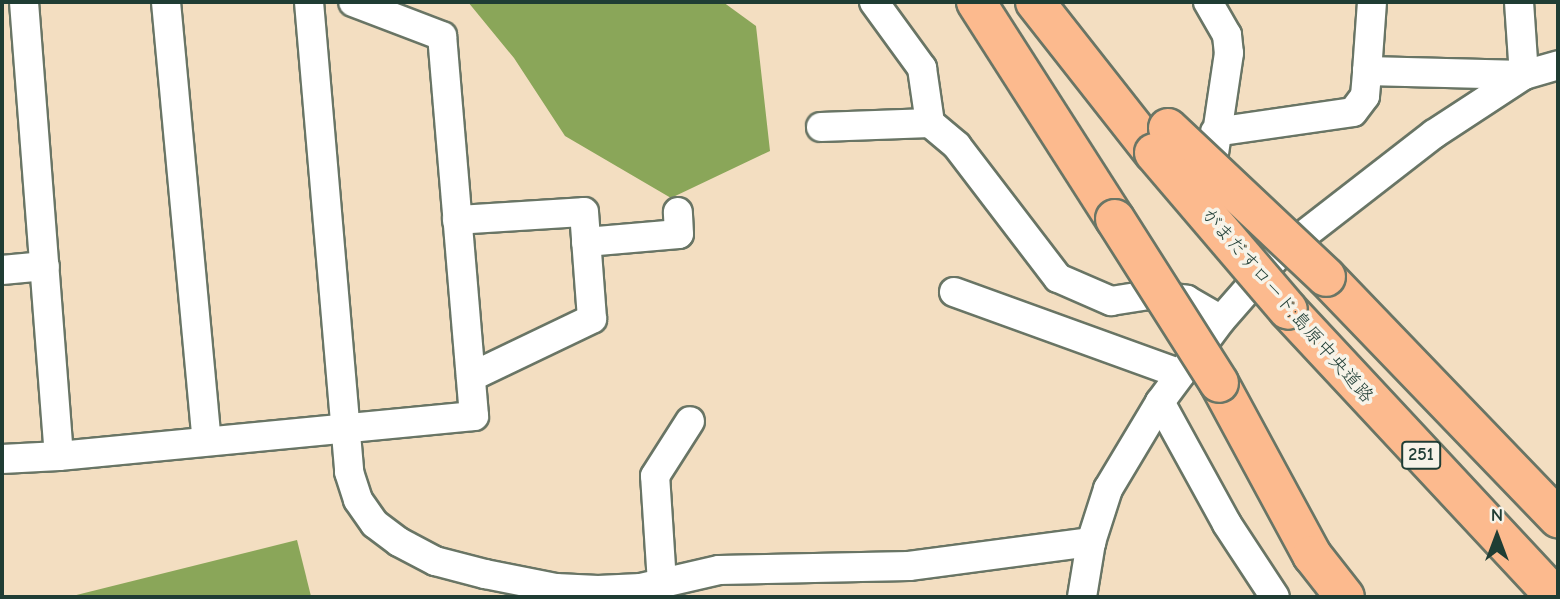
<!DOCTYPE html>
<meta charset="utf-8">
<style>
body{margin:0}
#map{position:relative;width:1560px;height:599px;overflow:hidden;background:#f3dec1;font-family:"Comic Neue","Klee One",sans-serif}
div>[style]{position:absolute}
.forest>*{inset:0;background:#8aa659;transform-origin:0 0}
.roads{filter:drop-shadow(2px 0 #697565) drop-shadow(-2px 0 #697565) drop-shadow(0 2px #697565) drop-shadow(0 -2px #697565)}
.street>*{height:28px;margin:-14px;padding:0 14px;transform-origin:14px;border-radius:14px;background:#fff}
.highway>*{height:38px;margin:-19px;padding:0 19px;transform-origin:19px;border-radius:19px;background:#fcba8e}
.bridges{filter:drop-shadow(2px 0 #697565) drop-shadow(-2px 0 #697565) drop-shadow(0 2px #697565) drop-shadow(0 -2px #697565)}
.highway-bridge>*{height:38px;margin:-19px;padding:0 19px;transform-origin:19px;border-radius:19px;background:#fcba8e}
span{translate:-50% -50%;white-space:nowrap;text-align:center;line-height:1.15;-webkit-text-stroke:7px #f7f3e8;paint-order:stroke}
.shield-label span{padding:2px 5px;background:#f7f3e8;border:2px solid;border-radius:5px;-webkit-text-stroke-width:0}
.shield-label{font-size:18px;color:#1f3d34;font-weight:700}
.street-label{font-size:19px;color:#1f3d34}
.frame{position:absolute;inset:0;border:4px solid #1f3d34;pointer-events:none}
.north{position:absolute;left:1462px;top:501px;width:70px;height:70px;-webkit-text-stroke:5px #f7f3e8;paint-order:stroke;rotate:0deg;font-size:19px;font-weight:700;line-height:28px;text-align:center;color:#1f3d34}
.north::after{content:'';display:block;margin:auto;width:24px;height:32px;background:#1f3d34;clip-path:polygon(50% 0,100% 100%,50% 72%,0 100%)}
</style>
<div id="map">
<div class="forest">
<i style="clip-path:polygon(468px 2px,723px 2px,756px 26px,770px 151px,671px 198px,565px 136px,514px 58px)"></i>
<i style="left:297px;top:540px;width:59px;height:295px;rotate:76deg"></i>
</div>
<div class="roads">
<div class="street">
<i style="left:24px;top:2px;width:455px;rotate:85.6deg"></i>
<i style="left:59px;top:456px;width:417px;rotate:-5.5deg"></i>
<i style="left:474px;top:416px;width:381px;rotate:-94.8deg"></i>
<i style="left:442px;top:36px;width:95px;rotate:-159.1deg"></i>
<i style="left:166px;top:2px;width:441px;rotate:84.7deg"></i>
<i style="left:309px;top:2px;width:472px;rotate:85.1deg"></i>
<i style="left:349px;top:472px;width:29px;rotate:72deg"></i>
<i style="left:358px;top:500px;width:29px;rotate:55deg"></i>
<i style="left:375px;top:524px;width:30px;rotate:37deg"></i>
<i style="left:399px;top:542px;width:41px;rotate:27.8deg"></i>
<i style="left:435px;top:561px;width:52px;rotate:14.6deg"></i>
<i style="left:485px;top:574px;width:72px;rotate:11.2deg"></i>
<i style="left:556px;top:588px;width:42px;rotate:2.7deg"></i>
<i style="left:598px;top:590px;width:43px;rotate:-2.7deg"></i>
<i style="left:641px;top:588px;width:80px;rotate:-13deg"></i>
<i style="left:719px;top:570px;width:190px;rotate:-1.2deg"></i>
<i style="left:909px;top:566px;width:184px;rotate:-7.5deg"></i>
<i style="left:874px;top:2px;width:82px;rotate:54deg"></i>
<i style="left:922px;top:68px;width:56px;rotate:81.7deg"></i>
<i style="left:930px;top:123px;width:35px;rotate:40deg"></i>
<i style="left:957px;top:146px;width:166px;rotate:52.6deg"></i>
<i style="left:1058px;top:278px;width:58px;rotate:23.5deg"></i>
<i style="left:1111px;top:301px;width:37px;rotate:-9deg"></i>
<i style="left:1148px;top:295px;width:39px;rotate:7deg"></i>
<i style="left:1187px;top:300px;width:39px;rotate:30deg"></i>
<i style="left:1208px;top:2px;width:38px;rotate:60deg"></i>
<i style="left:1227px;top:35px;width:18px;rotate:84deg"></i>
<i style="left:1229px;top:53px;width:128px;rotate:98.5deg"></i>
<i style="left:1372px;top:2px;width:69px;rotate:94.1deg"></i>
<i style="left:1367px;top:71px;width:157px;rotate:1.5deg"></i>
<i style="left:1519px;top:2px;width:73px;rotate:86.1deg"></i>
<i style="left:821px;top:127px;width:109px;rotate:-2.1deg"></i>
<i style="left:1215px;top:132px;width:139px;rotate:-8.2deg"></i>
<i style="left:1353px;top:112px;width:20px;rotate:-53deg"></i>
<i style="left:1365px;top:96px;width:25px;rotate:-85deg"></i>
<i style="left:457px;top:220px;width:127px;rotate:-3.6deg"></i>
<i style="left:584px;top:212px;width:107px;rotate:85.7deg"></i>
<i style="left:592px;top:319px;width:134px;rotate:154.4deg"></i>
<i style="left:586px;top:242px;width:93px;rotate:-4.9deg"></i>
<i style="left:679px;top:234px;width:22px;rotate:-93deg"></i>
<i style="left:2px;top:270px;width:43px;rotate:-5.3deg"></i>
<i style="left:954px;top:292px;width:241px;rotate:19.9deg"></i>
<i style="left:1160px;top:402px;width:139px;rotate:61.2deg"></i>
<i style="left:1227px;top:524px;width:87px;rotate:56.7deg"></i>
<i style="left:2px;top:459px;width:57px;rotate:-3deg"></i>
<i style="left:662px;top:583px;width:107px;rotate:-93.7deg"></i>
<i style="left:655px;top:476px;width:65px;rotate:-57.5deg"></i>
<i style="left:1082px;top:597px;width:56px;rotate:-80.7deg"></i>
<i style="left:1091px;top:542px;width:56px;rotate:-72.2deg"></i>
<i style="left:1108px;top:489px;width:101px;rotate:-59.1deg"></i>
<i style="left:1160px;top:402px;width:102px;rotate:-53.4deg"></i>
<i style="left:1221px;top:320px;width:86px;rotate:-48.8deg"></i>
<i style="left:1278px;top:255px;width:197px;rotate:-37.8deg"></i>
<i style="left:1434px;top:134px;width:108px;rotate:-33.2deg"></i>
<i style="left:1524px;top:75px;width:35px;rotate:-16deg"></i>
</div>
<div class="highway">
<i style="left:976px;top:2px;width:258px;rotate:57.4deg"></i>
<i style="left:1035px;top:2px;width:192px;rotate:51.8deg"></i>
<i style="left:1326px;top:277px;width:335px;rotate:46.1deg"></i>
<i style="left:1288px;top:310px;width:393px;rotate:47deg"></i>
<i style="left:1219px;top:383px;width:196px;rotate:61.6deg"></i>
<i style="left:1312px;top:555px;width:53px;rotate:51.8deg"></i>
</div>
</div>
<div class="bridges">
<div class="highway-bridge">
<i style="left:1168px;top:128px;width:217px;rotate:43.3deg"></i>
<i style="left:1154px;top:153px;width:206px;rotate:49.5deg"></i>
<i style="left:1115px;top:219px;width:194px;rotate:57.6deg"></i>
</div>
</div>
<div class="shield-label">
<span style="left:1421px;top:455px">251</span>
</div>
<div class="street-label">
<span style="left:1287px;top:306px;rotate:49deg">がまだすロード;島原中央道路</span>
</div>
<div class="frame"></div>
<div class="north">N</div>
</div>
